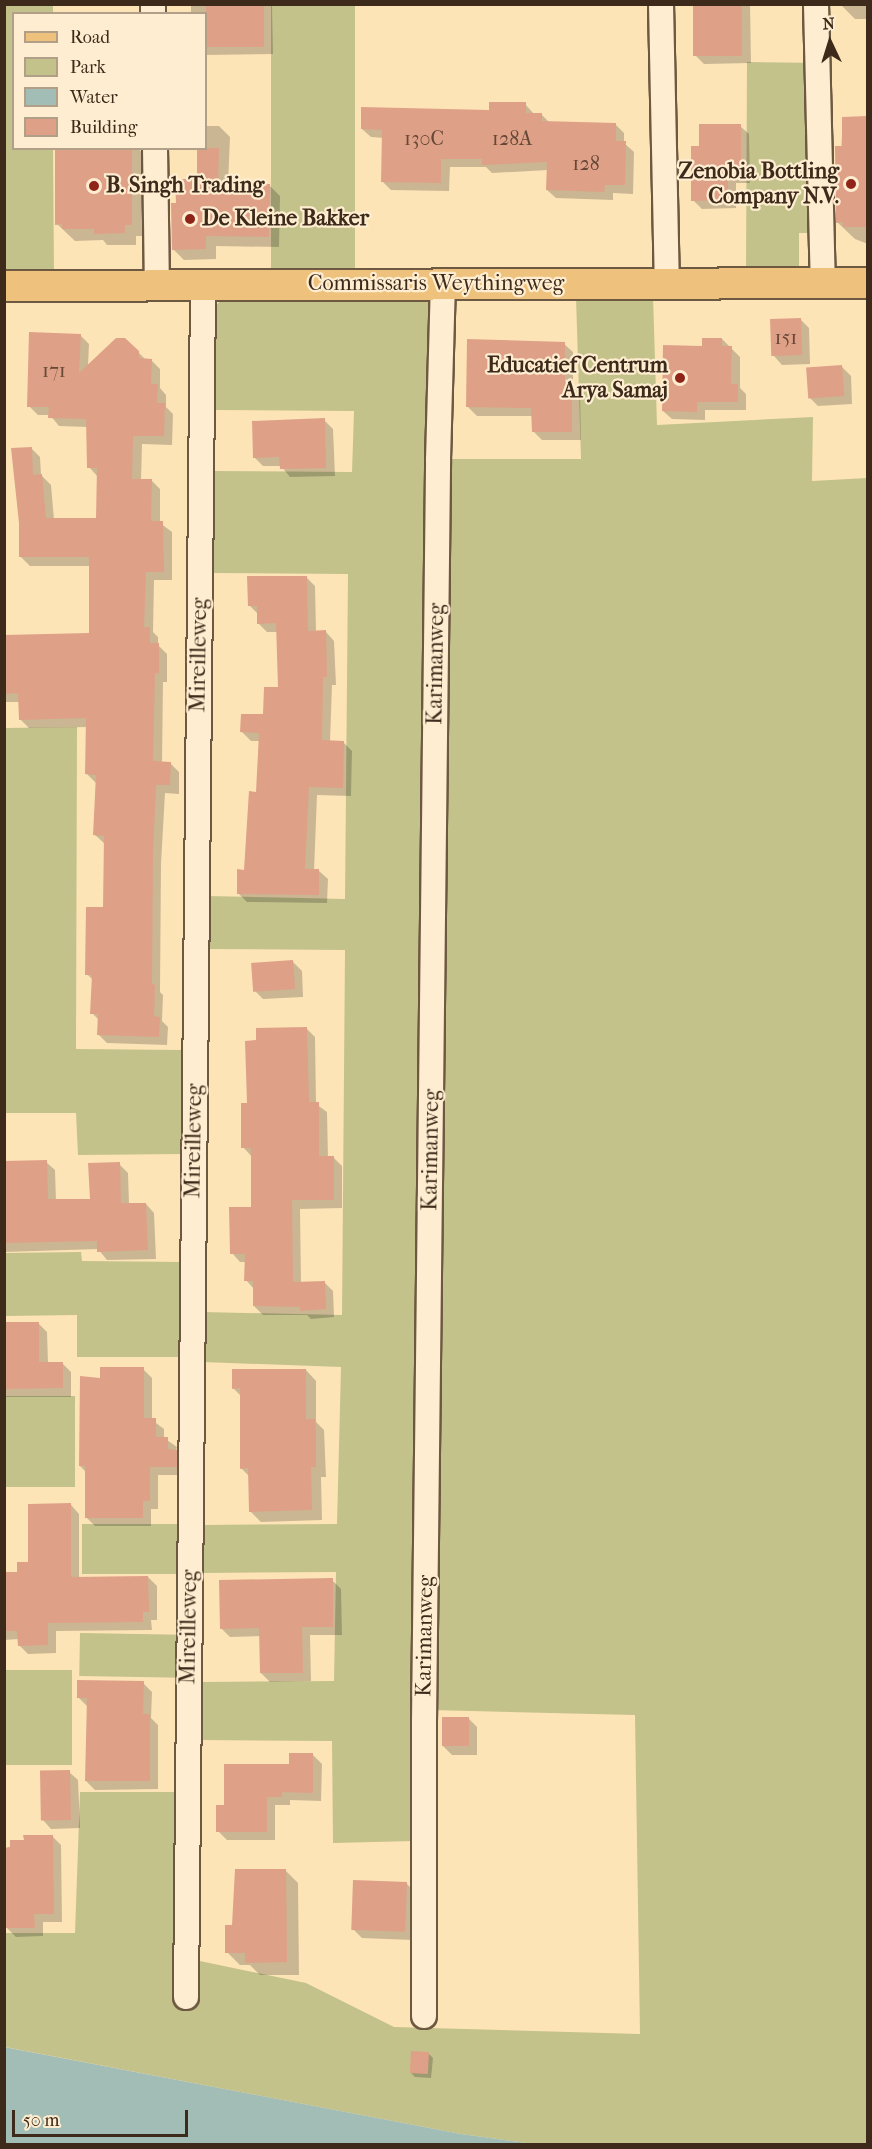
<!DOCTYPE html>
<style>
body{margin:0}
#map{position:relative;width:872px;height:2149px;overflow:hidden;background:#fde4b7;font-family:"IM FELL French Canon",serif}
div>[style]{position:absolute}
.green>*{inset:0;background:#c4c28b;transform-origin:0 0}
.water>*{inset:0;background:#a1bdb6}
.shadow>*{inset:0;background:#0003;transform-origin:0 0}
.building>*{inset:0;background:#dfa088;transform-origin:0 0}
.roads{filter:drop-shadow(2px 0 #6d5841) drop-shadow(-2px 0 #6d5841) drop-shadow(0 2px #6d5841) drop-shadow(0 -2px #6d5841)}
.minor>*{height:24px;margin:-12px;padding:0 12px;transform-origin:12px;border-radius:12px;background:#feedd0}
.major>*{height:30px;margin:-15px;padding:0 15px;transform-origin:15px;border-radius:15px;background:#eec27c}
.dots>*{width:16px;height:16px;translate:-50% -50%;box-sizing:border-box;border:3px solid #feedd0;border-radius:50%}
span{translate:-50% -50%;white-space:nowrap;text-align:center;line-height:1.15;-webkit-text-stroke:4.5px #feedd0;paint-order:stroke}
.number-label{font-size:20px;color:#664836}
.number-label span{-webkit-text-stroke-width:0}
.poi-label{font-size:22px;color:#3d2a1a;font-weight:700}
.right{translate:-100% -50%;text-align:right}
.left{translate:0 -50%;text-align:left}
.street-label{font-size:22px;color:#3d2a1a}
.frame{position:absolute;inset:0;border:6px solid #3d2a1a;pointer-events:none}
.legend{position:absolute;left:12px;top:12px;width:195px;height:138px;box-sizing:border-box;background:#feedd0;border:2px solid #b19f87;margin:0;padding:8px 10px;list-style:none;font-size:18px;color:#3d2a1a}
.legend li{display:flex;align-items:center;gap:12px;height:30px}
.legend b{width:30px;border:2px solid #b19f87}
.north{position:absolute;left:800px;top:12px;width:60px;height:60px;-webkit-text-stroke:4px #feedd0;paint-order:stroke;rotate:356deg;font-size:16px;font-weight:700;line-height:24px;text-align:center;color:#3d2a1a}
.north::after{content:'';display:block;margin:auto;width:21px;height:27px;background:#3d2a1a;clip-path:polygon(50% 0,100% 100%,50% 72%,0 100%)}
.scale{position:absolute;left:12px;top:2110px;width:176px;height:27px;box-sizing:border-box;border:3px solid #3d2a1a;border-top:0;padding-left:8px;font-size:18px;line-height:21px;white-space:nowrap;color:#3d2a1a;-webkit-text-stroke:4px #feedd0;paint-order:stroke}
</style>
<div id="map">
<div class="green">
<i style="clip-path:polygon(5px 5px,53px 5px,53px 13px,14px 14px,14px 148px,53px 149px,54px 272px,5px 272px)"></i>
<i style="left:271px;top:5px;width:84px;height:268px"></i>
<i style="clip-path:polygon(747px 62px,824px 63px,823px 233px,799px 233px,799px 271px,746px 271px)"></i>
<i style="clip-path:polygon(653px 295px,657px 425px,813px 417px,812px 481px,867px 478px,867px 2144px,534px 2144px,461px 2134px,5px 2047px,4px 1933px,75px 1933px,80px 1792px,183px 1792px,180px 2007px,192px 2008px,195px 1960px,306px 1983px,394px 2027px,640px 2034px,635px 1715px,431px 1710px,443px 459px,581px 459px,576px 297px)"></i>
<i style="clip-path:polygon(230px 298px,430px 298px,436px 308px,415px 1841px,333px 1843px,332px 1741px,200px 1740px,201px 1682px,334px 1681px,336px 1572px,202px 1573px,202px 1525px,337px 1524px,341px 1367px,202px 1362px,203px 1312px,342px 1315px,345px 950px,204px 949px,206px 896px,345px 899px,348px 574px,211px 573px,213px 471px,352px 472px,354px 411px,212px 410px,215px 307px,220px 301px)"></i>
<i style="clip-path:polygon(77px 727px,76px 1049px,184px 1050px,184px 1154px,78px 1155px,76px 1113px,5px 1113px,4px 728px)"></i>
<i style="clip-path:polygon(81px 1252px,82px 1261px,185px 1262px,183px 1357px,77px 1357px,77px 1315px,5px 1316px,4px 1253px)"></i>
<i style="left:5px;top:1396px;width:70px;height:91px"></i>
<i style="left:183px;top:1524px;width:50px;height:101px;rotate:90deg"></i>
<i style="left:80px;top:1633px;width:102px;height:43px;rotate:1deg"></i>
<i style="left:4px;top:1670px;width:68px;height:95px"></i>
</div>
<div class="water">
<i style="clip-path:polygon(4px 2047px,461px 2134px,534px 2144px,5px 2144px)"></i>
</div>
<div class="shadow">
<i style="clip-path:polygon(191px 4px,272px 4px,273px 54px,206px 55px,206px 14px,191px 14px)"></i>
<i style="clip-path:polygon(694px 4px,750px 4px,751px 63px,704px 64px,695px 55px)"></i>
<i style="clip-path:polygon(840px 4px,868px 4px,868px 19px,855px 19px)"></i>
<i style="left:4px;top:69px;width:3px;height:19px;rotate:45deg"></i>
<i style="clip-path:polygon(525px 104px,534px 114px,541px 114px,550px 123px,615px 124px,624px 133px,624px 143px,634px 152px,633px 194px,613px 193px,613px 200px,556px 198px,547px 190px,548px 170px,492px 173px,486px 167px,450px 167px,449px 191px,391px 190px,382px 181px,384px 138px,371px 137px,362px 129px,490px 112px)"></i>
<i style="clip-path:polygon(843px 118px,868px 118px,868px 244px,855px 239px,837px 222px)"></i>
<i style="clip-path:polygon(206px 126px,219px 126px,230px 137px,228px 185px,269px 185px,280px 196px,279px 247px,216px 246px,216px 259px,184px 260px,173px 249px,177px 204px,198px 180px,206px 148px)"></i>
<i style="clip-path:polygon(740px 126px,749px 134px,750px 183px,736px 183px,736px 208px,702px 209px,693px 200px,701px 147px)"></i>
<i style="clip-path:polygon(56px 148px,138px 148px,143px 154px,144px 236px,136px 236px,136px 245px,107px 245px,103px 240px,75px 241px,57px 224px)"></i>
<i style="clip-path:polygon(800px 319px,809px 328px,810px 364px,782px 365px,774px 356px)"></i>
<i style="clip-path:polygon(80px 335px,89px 344px,88px 366px,138px 352px,146px 360px,151px 360px,160px 369px,160px 388px,166px 395px,166px 407px,173px 414px,172px 445px,142px 444px,141px 480px,151px 480px,160px 489px,160px 523px,172px 532px,172px 580px,154px 580px,153px 632px,158px 637px,158px 645px,167px 654px,167px 682px,163px 682px,162px 763px,170px 763px,179px 772px,179px 794px,165px 793px,161px 864px,160px 992px,163px 995px,162px 1021px,168px 1027px,167px 1045px,107px 1043px,98px 1034px,99px 1020px,92px 1013px,93px 980px,87px 974px,104px 909px,105px 844px,94px 834px,96px 783px,87px 774px,88px 727px,29px 728px,20px 719px,20px 702px,4px 702px,4px 637px,90px 635px,91px 566px,30px 566px,21px 557px,31px 448px,40px 457px,41px 475px,51px 485px,54px 520px,98px 520px,98px 477px,89px 467px,88px 427px,59px 426px,50px 415px,38px 415px,29px 406px)"></i>
<i style="clip-path:polygon(722px 339px,740px 357px,740px 388px,746px 394px,746px 410px,705px 410px,705px 420px,672px 419px,663px 411px,704px 347px)"></i>
<i style="clip-path:polygon(564px 344px,573px 352px,573px 386px,580px 393px,581px 440px,542px 440px,533px 431px,533px 416px,477px 416px,468px 407px)"></i>
<i style="clip-path:polygon(842px 367px,851px 376px,852px 404px,818px 406px,809px 397px)"></i>
<i style="clip-path:polygon(324px 420px,333px 429px,335px 476px,290px 477px,281px 466px,263px 466px,254px 457px)"></i>
<i style="clip-path:polygon(306px 577px,315px 586px,316px 632px,326px 632px,334px 641px,336px 685px,332px 685px,330px 742px,343px 742px,352px 751px,351px 796px,317px 795px,314px 871px,319px 871px,328px 879px,327px 903px,247px 902px,238px 893px,246px 871px,258px 793px,260px 741px,251px 741px,242px 732px,265px 716px,279px 689px,278px 632px,267px 632px,258px 623px,258px 614px,249px 605px)"></i>
<i style="clip-path:polygon(293px 962px,302px 971px,303px 997px,263px 999px,254px 990px)"></i>
<i style="clip-path:polygon(306px 1028px,315px 1037px,316px 1104px,327px 1112px,328px 1158px,333px 1157px,342px 1166px,342px 1208px,300px 1209px,301px 1283px,324px 1282px,333px 1291px,334px 1317px,311px 1319px,307px 1315px,263px 1315px,254px 1306px,254px 1289px,246px 1280px,246px 1262px,240px 1262px,232px 1253px,253px 1208px,252px 1157px,243px 1147px,258px 1042px)"></i>
<i style="clip-path:polygon(46px 1162px,55px 1170px,56px 1201px,91px 1200px,119px 1164px,128px 1173px,129px 1204px,146px 1204px,154px 1213px,156px 1259px,107px 1260px,98px 1249px,4px 1252px,4px 1163px)"></i>
<i style="clip-path:polygon(38px 1323px,47px 1332px,48px 1363px,62px 1363px,71px 1372px,71px 1397px,4px 1397px,4px 1324px)"></i>
<i style="clip-path:polygon(143px 1369px,152px 1378px,152px 1420px,164px 1429px,164px 1438px,177px 1447px,176px 1451px,185px 1460px,185px 1475px,158px 1475px,158px 1509px,151px 1509px,151px 1526px,95px 1526px,86px 1517px,86px 1472px,80px 1466px,101px 1379px)"></i>
<i style="clip-path:polygon(306px 1370px,316px 1381px,316px 1422px,324px 1430px,326px 1477px,321px 1477px,322px 1520px,261px 1522px,250px 1511px,250px 1477px,241px 1468px,241px 1396px,233px 1388px)"></i>
<i style="clip-path:polygon(71px 1505px,79px 1514px,79px 1578px,148px 1577px,157px 1586px,157px 1620px,151px 1620px,152px 1630px,56px 1631px,56px 1653px,28px 1654px,19px 1645px,19px 1639px,4px 1640px,4px 1574px,19px 1573px,30px 1563px)"></i>
<i style="clip-path:polygon(332px 1580px,341px 1589px,342px 1635px,310px 1635px,311px 1681px,270px 1682px,261px 1673px,261px 1636px,230px 1637px,221px 1628px)"></i>
<i style="clip-path:polygon(143px 1683px,152px 1692px,151px 1718px,158px 1725px,158px 1789px,95px 1790px,86px 1781px,88px 1707px,78px 1697px)"></i>
<i style="clip-path:polygon(469px 1719px,477px 1727px,477px 1755px,452px 1755px,443px 1746px)"></i>
<i style="clip-path:polygon(313px 1755px,322px 1764px,321px 1801px,290px 1800px,290px 1805px,275px 1805px,275px 1840px,227px 1840px,218px 1831px,225px 1806px,290px 1765px)"></i>
<i style="clip-path:polygon(69px 1772px,78px 1780px,80px 1828px,51px 1829px,43px 1820px)"></i>
<i style="clip-path:polygon(52px 1836px,61px 1845px,62px 1922px,43px 1922px,43px 1936px,16px 1937px,7px 1928px,4px 1849px)"></i>
<i style="clip-path:polygon(285px 1870px,298px 1883px,299px 1975px,260px 1975px,250px 1965px,240px 1965px,227px 1952px,234px 1926px)"></i>
<i style="clip-path:polygon(406px 1883px,415px 1892px,413px 1940px,362px 1938px,353px 1929px)"></i>
<i style="clip-path:polygon(429px 2054px,433px 2058px,431px 2078px,415px 2077px,411px 2073px)"></i>
</div>
<div class="building">
<i style="left:206px;top:4px;width:58px;height:43px"></i>
<i style="left:693px;top:4px;width:49px;height:52px"></i>
<i style="clip-path:polygon(489px 102px,526px 102px,526px 113px,542px 113px,542px 121px,616px 123px,616px 141px,626px 141px,625px 185px,605px 185px,604px 192px,546px 190px,547px 162px,482px 165px,482px 159px,441px 159px,441px 183px,381px 182px,382px 130px,361px 129px,361px 107px,489px 110px)"></i>
<i style="clip-path:polygon(867px 116px,867px 227px,843px 227px,843px 222px,836px 223px,835px 146px,842px 146px,842px 117px)"></i>
<i style="clip-path:polygon(699px 124px,741px 124px,741px 175px,728px 175px,728px 200px,691px 201px,691px 146px,699px 146px)"></i>
<i style="clip-path:polygon(55px 148px,132px 148px,132px 225px,125px 225px,125px 233px,94px 234px,94px 229px,62px 229px,62px 224px,55px 225px)"></i>
<i style="clip-path:polygon(197px 148px,219px 148px,218px 184px,270px 184px,269px 237px,206px 236px,206px 249px,172px 250px,171px 203px,176px 203px,175px 179px,197px 179px)"></i>
<i style="left:801px;top:318px;width:37px;height:31px;rotate:88deg"></i>
<i style="clip-path:polygon(29px 332px,81px 334px,79px 373px,116px 338px,125px 338px,139px 351px,139px 358px,152px 359px,151px 384px,158px 384px,157px 403px,165px 403px,164px 436px,133px 436px,132px 479px,152px 479px,151px 521px,163px 521px,164px 572px,146px 572px,144px 627px,150px 627px,150px 643px,159px 643px,159px 673px,155px 673px,153px 761px,171px 762px,170px 785px,156px 785px,153px 854px,152px 984px,155px 985px,154px 1016px,160px 1017px,159px 1037px,97px 1035px,98px 1014px,90px 1014px,92px 975px,85px 975px,86px 907px,103px 907px,104px 836px,93px 835px,96px 775px,85px 774px,86px 718px,19px 720px,18px 693px,4px 694px,4px 635px,89px 633px,89px 557px,19px 557px,19px 523px,11px 448px,32px 447px,33px 475px,42px 474px,46px 518px,96px 518px,97px 468px,87px 468px,86px 419px,48px 418px,49px 407px,27px 407px)"></i>
<i style="clip-path:polygon(702px 338px,722px 338px,722px 346px,732px 346px,731px 384px,738px 384px,738px 402px,697px 402px,697px 412px,662px 411px,663px 345px,702px 346px)"></i>
<i style="clip-path:polygon(467px 339px,565px 342px,565px 383px,572px 383px,572px 432px,532px 432px,531px 408px,466px 407px)"></i>
<i style="left:842px;top:365px;width:31px;height:36px;rotate:86deg"></i>
<i style="clip-path:polygon(325px 418px,326px 468px,280px 469px,279px 457px,253px 458px,252px 421px)"></i>
<i style="clip-path:polygon(247px 576px,307px 576px,308px 631px,326px 630px,327px 677px,323px 677px,322px 740px,344px 741px,343px 788px,309px 787px,305px 869px,319px 869px,319px 895px,237px 894px,237px 869px,244px 870px,249px 791px,256px 792px,259px 733px,240px 732px,241px 714px,263px 714px,264px 687px,278px 687px,276px 623px,257px 624px,257px 606px,248px 606px)"></i>
<i style="left:293px;top:960px;width:29px;height:42px;rotate:86deg"></i>
<i style="clip-path:polygon(307px 1027px,309px 1102px,319px 1102px,319px 1156px,334px 1156px,334px 1200px,292px 1200px,293px 1282px,325px 1281px,326px 1309px,300px 1311px,300px 1307px,253px 1306px,253px 1281px,244px 1281px,245px 1254px,230px 1254px,229px 1207px,251px 1207px,251px 1148px,241px 1148px,241px 1103px,247px 1103px,245px 1041px,256px 1040px,256px 1028px)"></i>
<i style="clip-path:polygon(47px 1160px,48px 1199px,90px 1199px,88px 1163px,120px 1162px,121px 1203px,146px 1203px,148px 1250px,97px 1252px,97px 1241px,4px 1243px,4px 1161px)"></i>
<i style="clip-path:polygon(4px 1322px,39px 1322px,39px 1362px,63px 1362px,63px 1388px,4px 1389px)"></i>
<i style="clip-path:polygon(100px 1367px,144px 1367px,144px 1418px,156px 1418px,156px 1437px,168px 1437px,168px 1449px,177px 1450px,177px 1467px,150px 1467px,150px 1501px,143px 1501px,143px 1518px,85px 1518px,85px 1466px,79px 1466px,80px 1376px,100px 1378px)"></i>
<i style="clip-path:polygon(232px 1369px,306px 1369px,306px 1419px,315px 1419px,316px 1433px,316px 1467px,311px 1467px,312px 1510px,249px 1512px,248px 1468px,240px 1469px,240px 1388px,232px 1389px)"></i>
<i style="clip-path:polygon(71px 1503px,71px 1577px,148px 1576px,149px 1612px,143px 1612px,143px 1622px,48px 1623px,48px 1645px,18px 1646px,17px 1631px,4px 1631px,4px 1572px,17px 1572px,17px 1562px,28px 1562px,28px 1504px)"></i>
<i style="clip-path:polygon(333px 1578px,333px 1627px,302px 1627px,303px 1673px,260px 1673px,259px 1628px,220px 1629px,219px 1580px)"></i>
<i style="clip-path:polygon(77px 1680px,144px 1681px,143px 1714px,150px 1714px,150px 1781px,85px 1781px,87px 1698px,77px 1698px)"></i>
<i style="left:442px;top:1717px;width:27px;height:29px"></i>
<i style="clip-path:polygon(289px 1753px,313px 1753px,313px 1793px,282px 1792px,282px 1797px,267px 1797px,267px 1832px,216px 1832px,216px 1805px,224px 1805px,224px 1764px,289px 1764px)"></i>
<i style="left:70px;top:1770px;width:50px;height:30px;rotate:89deg"></i>
<i style="clip-path:polygon(23px 1835px,53px 1835px,54px 1914px,34px 1914px,35px 1928px,5px 1928px,4px 1848px,10px 1847px,10px 1840px,24px 1840px)"></i>
<i style="clip-path:polygon(235px 1869px,286px 1869px,287px 1962px,245px 1963px,245px 1953px,225px 1953px,225px 1925px,232px 1925px)"></i>
<i style="left:353px;top:1880px;width:54px;height:50px;rotate:2deg"></i>
<i style="left:411px;top:2051px;width:18px;height:22px;rotate:3deg"></i>
</div>
<div class="roads">
<div class="minor">
<i style="left:153px;top:4px;width:10px;rotate:90deg"></i>
<i style="left:661px;top:4px;width:279px;rotate:88.8deg"></i>
<i style="left:816px;top:4px;width:279px;rotate:88.6deg"></i>
<i style="left:155px;top:148px;width:137px;rotate:89.2deg"></i>
<i style="left:186px;top:1997px;width:1712px;rotate:-89.43deg"></i>
<i style="left:424px;top:2016px;width:294px;rotate:-90deg"></i>
<i style="left:424px;top:1722px;width:1262px;rotate:-89.36deg"></i>
<i style="left:438px;top:460px;width:175px;rotate:-88.4deg"></i>
</div>
<div class="major">
<i style="left:4px;top:286px;width:864px;rotate:-0.2deg"></i>
</div>
</div>
<div class="dots">
<i style="left:851px;top:184px;background:#8f2418"></i>
<i style="left:94px;top:186px;background:#8f2418"></i>
<i style="left:190px;top:219px;background:#8f2418"></i>
<i style="left:680px;top:378px;background:#8f2418"></i>
</div>
<div class="number-label">
<span style="left:424px;top:138px">130C</span>
<span style="left:512px;top:138px">128A</span>
<span style="left:586px;top:163px">128</span>
<span style="left:786px;top:337px">151</span>
<span style="left:54px;top:370px">171</span>
</div>
<div class="poi-label">
<span class="right" style="left:839px;top:184px">Zenobia Bottling<br>Company N.V.</span>
<span class="left" style="left:106px;top:186px">B. Singh Trading</span>
<span class="left" style="left:202px;top:219px">De Kleine Bakker</span>
<span class="right" style="left:668px;top:378px">Educatief Centrum<br>Arya Samaj</span>
</div>
<div class="street-label">
<span style="left:436px;top:284px">Commissaris Weythingweg</span>
<span style="left:199px;top:655px;rotate:-89deg">Mireilleweg</span>
<span style="left:436px;top:664px;rotate:-89deg">Karimanweg</span>
<span style="left:194px;top:1141px;rotate:-89deg">Mireilleweg</span>
<span style="left:431px;top:1150px;rotate:-89deg">Karimanweg</span>
<span style="left:189px;top:1627px;rotate:-89deg">Mireilleweg</span>
<span style="left:425px;top:1636px;rotate:-89deg">Karimanweg</span>
</div>
<div class="frame"></div>
<ul class="legend">
<li><b style="height:8px;background:#eec27c"></b>Road</li>
<li><b style="height:16px;background:#c4c28b"></b>Park</li>
<li><b style="height:16px;background:#a1bdb6"></b>Water</li>
<li><b style="height:16px;background:#dfa088"></b>Building</li>
</ul>
<div class="north">N</div>
<div class="scale">50 m</div>
</div>
